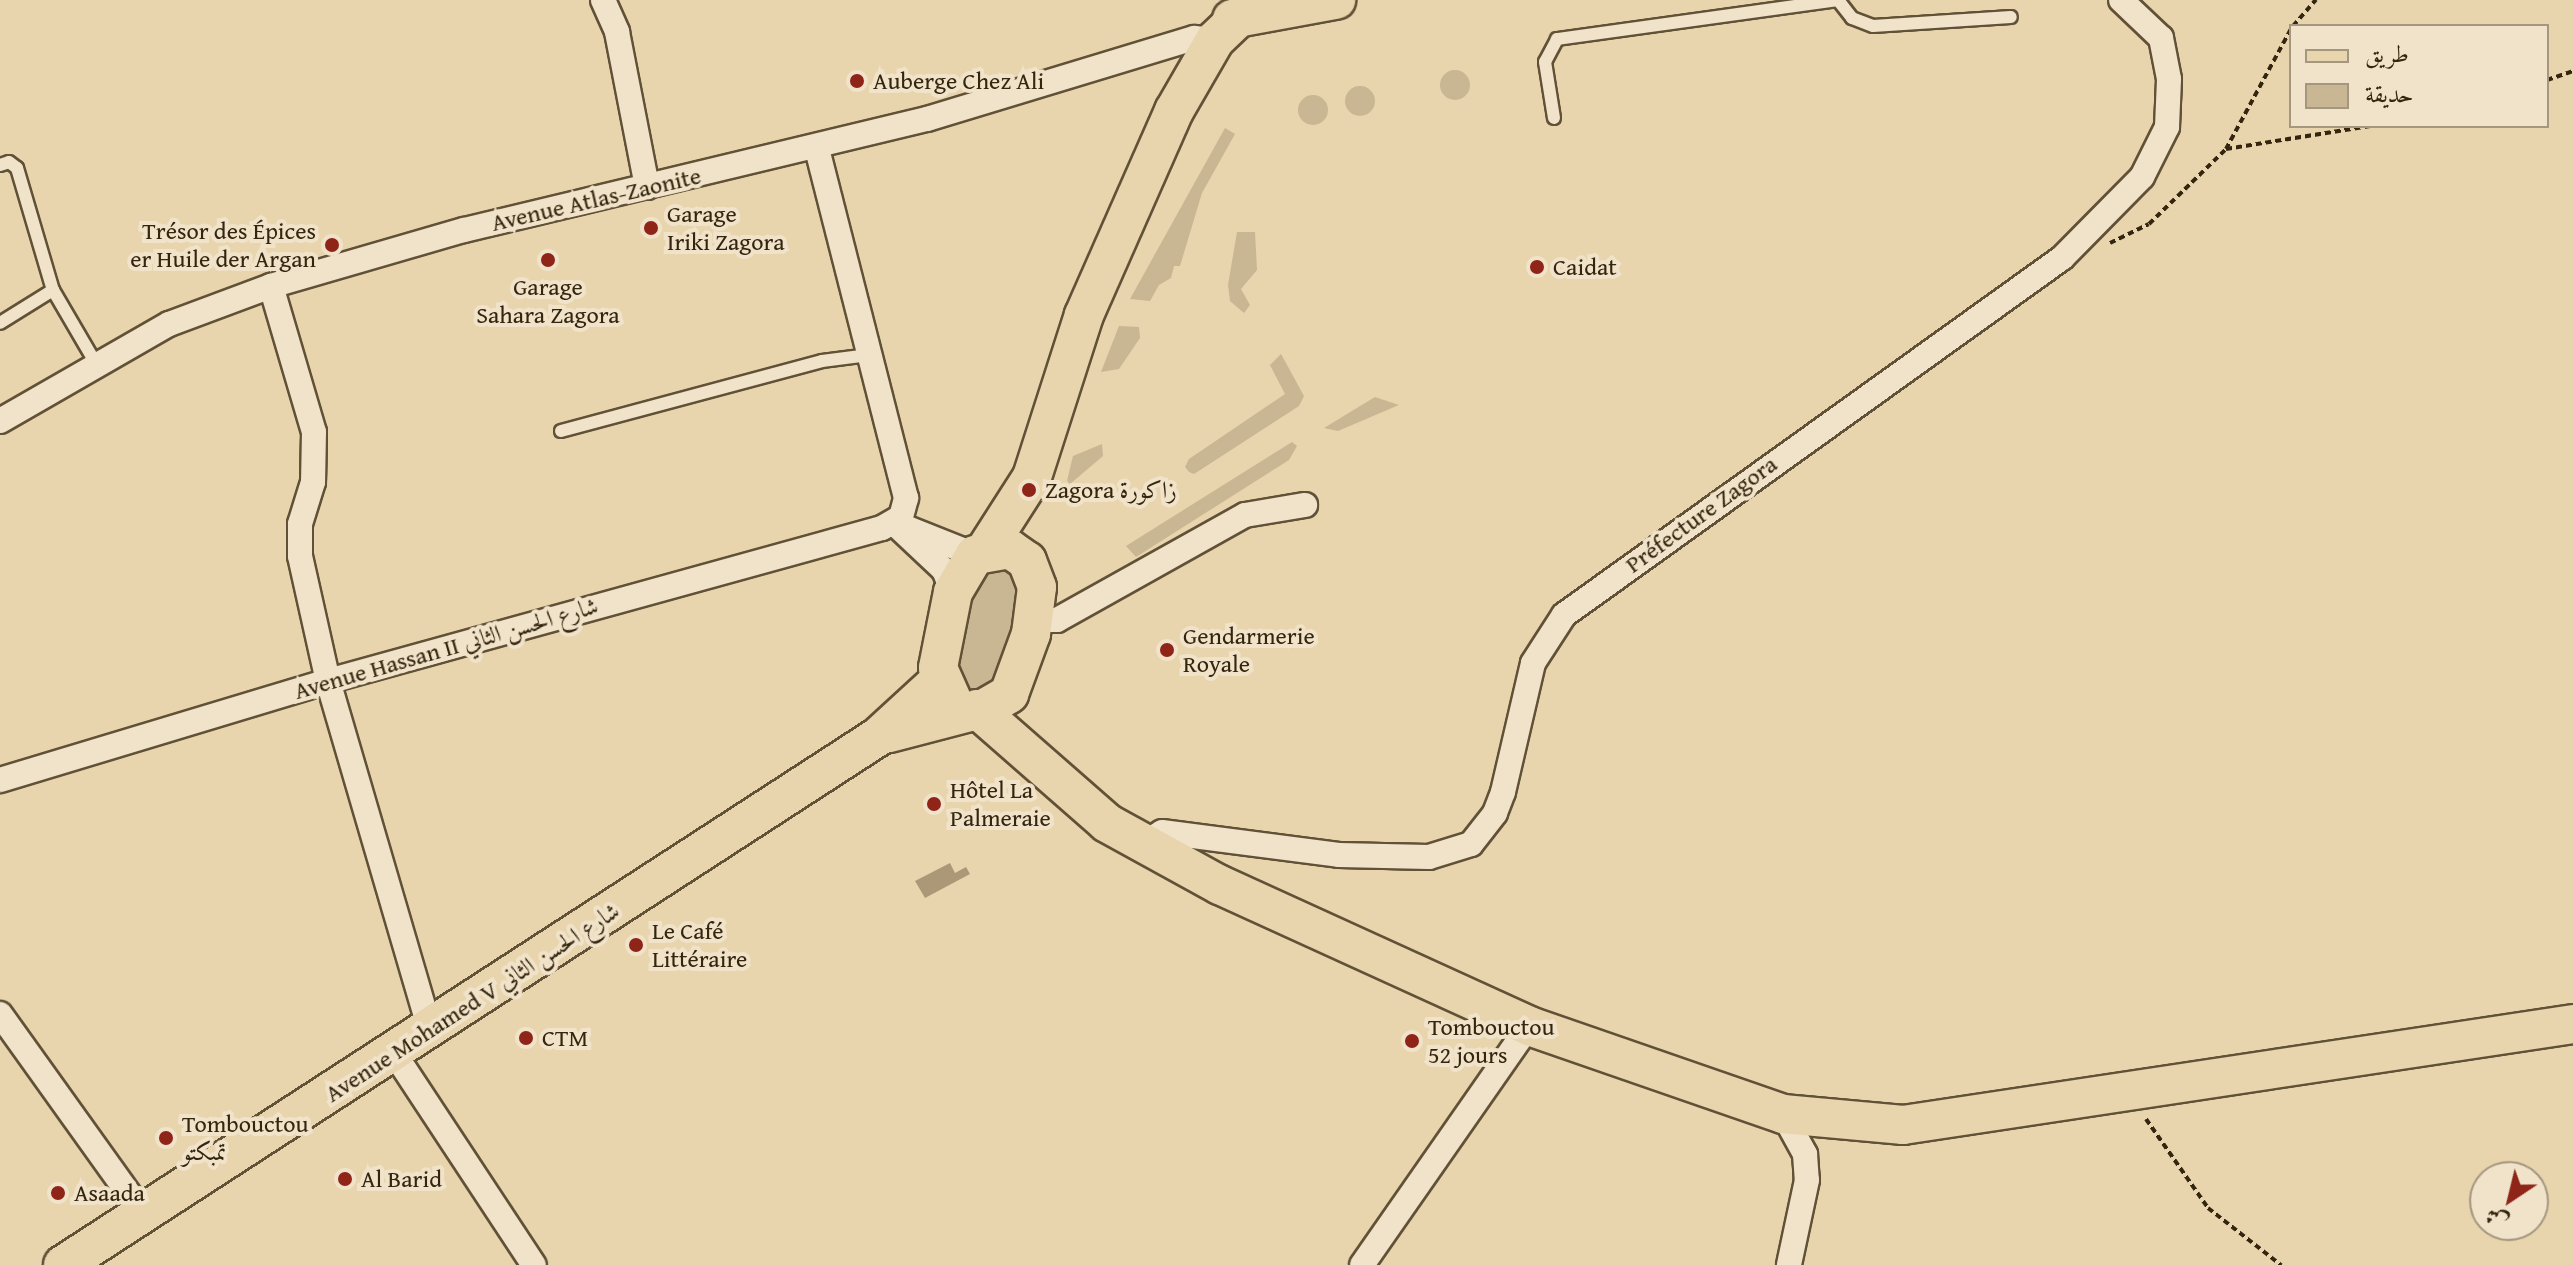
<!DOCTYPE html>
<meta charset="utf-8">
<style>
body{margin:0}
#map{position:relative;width:2573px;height:1265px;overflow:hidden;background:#e8d4ad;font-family:"Gentium Book Plus",Amiri,serif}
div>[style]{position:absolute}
.green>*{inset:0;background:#c9b692}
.round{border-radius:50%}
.water>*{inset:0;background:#ab9877}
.path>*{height:4px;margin-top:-2px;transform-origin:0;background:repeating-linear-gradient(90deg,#34250e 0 6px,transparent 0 10px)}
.roads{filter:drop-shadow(2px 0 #615136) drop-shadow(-2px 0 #615136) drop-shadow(0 2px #615136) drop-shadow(0 -2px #615136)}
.lane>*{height:12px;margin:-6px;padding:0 6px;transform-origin:6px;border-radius:6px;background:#f0e3ca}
.street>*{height:24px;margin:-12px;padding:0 12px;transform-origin:12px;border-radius:12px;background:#f0e3ca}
.primary>*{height:38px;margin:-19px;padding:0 19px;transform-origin:19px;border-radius:19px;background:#e8d4ad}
.dots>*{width:22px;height:22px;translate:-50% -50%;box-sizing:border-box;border:4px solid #f0e3ca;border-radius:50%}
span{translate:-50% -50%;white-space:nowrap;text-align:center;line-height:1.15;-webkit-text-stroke:8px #f0e3ca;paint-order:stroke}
.poi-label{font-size:24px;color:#34250e}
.left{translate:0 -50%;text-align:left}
.right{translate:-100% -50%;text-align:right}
.street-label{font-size:24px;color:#34250e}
.legend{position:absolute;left:2289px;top:24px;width:260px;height:104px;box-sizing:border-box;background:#f0e3ca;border:2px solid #a5977f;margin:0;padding:10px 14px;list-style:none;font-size:24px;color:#34250e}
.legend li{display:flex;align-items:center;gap:16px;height:40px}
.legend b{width:40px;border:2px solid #a5977f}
.north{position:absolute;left:2469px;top:1161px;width:80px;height:80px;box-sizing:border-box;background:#f0e3ca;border:2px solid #a5977f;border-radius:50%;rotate:215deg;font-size:22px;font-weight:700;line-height:32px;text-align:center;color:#34250e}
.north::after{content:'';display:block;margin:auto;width:28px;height:36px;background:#8f2418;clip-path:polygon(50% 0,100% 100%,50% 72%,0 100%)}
</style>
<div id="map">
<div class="green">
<i class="round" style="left:1440px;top:70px;width:30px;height:30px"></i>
<i class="round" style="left:1345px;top:86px;width:30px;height:30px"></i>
<i class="round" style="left:1298px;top:95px;width:30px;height:30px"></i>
<i style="clip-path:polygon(1225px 128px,1235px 134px,1202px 193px,1180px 266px,1174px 266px,1171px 278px,1159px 285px,1150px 301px,1130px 299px)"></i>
<i style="clip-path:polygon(1237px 232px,1255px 232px,1257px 270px,1241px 289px,1250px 305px,1244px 313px,1230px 301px,1228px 285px)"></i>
<i style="clip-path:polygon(1119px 326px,1139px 327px,1140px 338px,1119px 369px,1101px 372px)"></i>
<i style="clip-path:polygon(1281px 354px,1304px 396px,1299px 406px,1194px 474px,1189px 472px,1185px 467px,1189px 459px,1285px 394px,1270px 365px)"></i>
<i style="clip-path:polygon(1375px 397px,1399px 405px,1338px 431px,1324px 428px)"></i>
<i style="clip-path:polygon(1292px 442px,1297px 446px,1289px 460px,1136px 557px,1126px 546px)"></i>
<i style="clip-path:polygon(1102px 444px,1103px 456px,1070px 484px,1067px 481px,1073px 456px)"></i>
<i style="clip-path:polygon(992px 565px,1014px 570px,1023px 603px,998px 685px,971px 697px,953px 674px,961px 608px)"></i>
</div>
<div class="water">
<i style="clip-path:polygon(950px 863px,955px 873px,966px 867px,970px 874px,925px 898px,915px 881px)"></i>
</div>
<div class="path">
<i style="left:2293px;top:26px;width:35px;rotate:-49deg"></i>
<i style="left:2547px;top:80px;width:28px;rotate:-19deg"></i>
<i style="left:2226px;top:149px;width:136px;rotate:-61.6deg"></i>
<i style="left:2110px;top:243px;width:43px;rotate:-26deg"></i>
<i style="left:2149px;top:224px;width:107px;rotate:-44.2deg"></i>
<i style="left:2226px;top:149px;width:146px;rotate:-9.1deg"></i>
<i style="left:2146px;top:1119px;width:108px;rotate:55.1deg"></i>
<i style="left:2208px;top:1208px;width:93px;rotate:38deg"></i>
</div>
<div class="roads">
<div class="lane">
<i style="left:1838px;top:0;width:23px;rotate:52deg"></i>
<i style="left:1852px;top:18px;width:22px;rotate:21deg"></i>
<i style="left:1873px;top:26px;width:138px;rotate:-3.7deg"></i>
<i style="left:1554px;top:118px;width:57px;rotate:-99.1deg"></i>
<i style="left:1545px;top:62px;width:26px;rotate:-62deg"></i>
<i style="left:1557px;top:39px;width:283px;rotate:-7.9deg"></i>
<i style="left:0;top:165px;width:9px;rotate:-18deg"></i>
<i style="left:9px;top:162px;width:10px;rotate:37deg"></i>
<i style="left:17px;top:168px;width:127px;rotate:73.6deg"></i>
<i style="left:53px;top:290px;width:62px;rotate:148.1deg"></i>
<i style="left:53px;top:290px;width:83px;rotate:59.7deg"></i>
<i style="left:561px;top:431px;width:270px;rotate:-15deg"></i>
<i style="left:822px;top:361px;width:47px;rotate:-7.3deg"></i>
</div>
<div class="street">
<i style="left:603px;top:0;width:35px;rotate:66deg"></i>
<i style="left:617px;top:32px;width:158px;rotate:79deg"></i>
<i style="left:271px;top:286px;width:152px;rotate:73.6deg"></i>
<i style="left:314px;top:432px;width:50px;rotate:91.1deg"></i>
<i style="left:313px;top:482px;width:44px;rotate:107.2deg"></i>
<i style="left:300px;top:524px;width:32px;rotate:90deg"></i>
<i style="left:300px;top:556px;width:128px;rotate:77.4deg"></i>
<i style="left:328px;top:681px;width:364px;rotate:73.7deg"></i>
<i style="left:0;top:421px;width:195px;rotate:-29.9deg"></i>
<i style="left:169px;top:324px;width:109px;rotate:-20.4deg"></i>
<i style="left:271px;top:286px;width:201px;rotate:-16.2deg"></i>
<i style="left:464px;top:230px;width:476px;rotate:-13.5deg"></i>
<i style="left:927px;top:119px;width:279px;rotate:-16.9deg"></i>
<i style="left:1194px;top:38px;width:21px;rotate:5deg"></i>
<i style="left:894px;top:523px;width:69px;rotate:43.2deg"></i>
<i style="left:944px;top:570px;width:24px;rotate:68deg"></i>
<i style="left:907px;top:528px;width:73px;rotate:21.7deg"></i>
<i style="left:1034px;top:620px;width:23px"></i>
<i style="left:1057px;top:620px;width:215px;rotate:-29.2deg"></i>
<i style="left:1245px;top:515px;width:61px;rotate:-9.5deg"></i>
<i style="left:0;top:780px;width:343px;rotate:-16.8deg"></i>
<i style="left:328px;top:681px;width:575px;rotate:-15.44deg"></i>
<i style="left:882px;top:528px;width:22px;rotate:-30deg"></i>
<i style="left:901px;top:517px;width:20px;rotate:-75deg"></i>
<i style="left:906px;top:498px;width:361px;rotate:-104.3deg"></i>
<i style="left:1143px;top:844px;width:22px;rotate:-32deg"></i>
<i style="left:1162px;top:832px;width:178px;rotate:7.4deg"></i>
<i style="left:1339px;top:855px;width:90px;rotate:1.3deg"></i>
<i style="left:1429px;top:857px;width:44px;rotate:-17.2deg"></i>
<i style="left:1471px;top:844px;width:39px;rotate:-52deg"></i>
<i style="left:1495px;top:813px;width:22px;rotate:-69deg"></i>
<i style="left:1503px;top:792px;width:132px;rotate:-76.9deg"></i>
<i style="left:1533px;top:663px;width:57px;rotate:-57.1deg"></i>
<i style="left:1564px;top:615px;width:613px;rotate:-35.64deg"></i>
<i style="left:2062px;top:258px;width:114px;rotate:-45.4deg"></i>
<i style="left:2142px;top:177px;width:56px;rotate:-63.4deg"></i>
<i style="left:2167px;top:127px;width:48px;rotate:-87.6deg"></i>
<i style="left:2169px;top:79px;width:42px;rotate:-101deg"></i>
<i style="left:2161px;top:38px;width:55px;rotate:-136.5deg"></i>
<i style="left:0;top:1014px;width:246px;rotate:54.4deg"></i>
<i style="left:394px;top:1053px;width:254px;rotate:56.6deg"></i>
<i style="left:1783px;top:1114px;width:46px;rotate:61.2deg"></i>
<i style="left:1805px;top:1154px;width:26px;rotate:86deg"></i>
<i style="left:1807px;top:1180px;width:87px;rotate:102deg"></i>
<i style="left:1362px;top:1265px;width:292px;rotate:-55.1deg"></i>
</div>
<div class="primary">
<i style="left:1232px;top:19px;width:106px;rotate:-10.4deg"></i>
<i style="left:986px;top:549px;width:85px;rotate:-57.4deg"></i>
<i style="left:1032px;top:477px;width:170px;rotate:-72.2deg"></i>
<i style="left:1084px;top:315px;width:223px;rotate:-66.2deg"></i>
<i style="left:1174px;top:111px;width:82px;rotate:-60deg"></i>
<i style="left:1215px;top:40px;width:58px;rotate:-43.6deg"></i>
<i style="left:977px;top:709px;width:173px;rotate:41.2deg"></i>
<i style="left:1107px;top:823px;width:129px;rotate:28.8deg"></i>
<i style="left:1220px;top:885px;width:340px;rotate:24.5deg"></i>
<i style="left:1529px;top:1026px;width:269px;rotate:19.1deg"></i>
<i style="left:1783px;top:1114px;width:121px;rotate:5.2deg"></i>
<i style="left:1903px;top:1125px;width:678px;rotate:-8.57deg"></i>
<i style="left:889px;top:733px;width:99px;rotate:-14.6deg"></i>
<i style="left:985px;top:708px;width:28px;rotate:-30deg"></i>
<i style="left:1009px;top:694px;width:64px;rotate:-69.9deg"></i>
<i style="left:1031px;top:634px;width:47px;rotate:-82.7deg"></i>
<i style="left:1037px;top:587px;width:28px;rotate:-111deg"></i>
<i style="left:1027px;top:561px;width:21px;rotate:-145deg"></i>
<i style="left:1010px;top:549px;width:36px;rotate:170deg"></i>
<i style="left:975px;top:555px;width:43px;rotate:120.7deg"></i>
<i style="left:953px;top:592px;width:77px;rotate:101.2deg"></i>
<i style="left:938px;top:668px;width:35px;rotate:66deg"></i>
<i style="left:63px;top:1265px;width:972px;rotate:-32.95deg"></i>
<i style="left:879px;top:736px;width:83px;rotate:-42.6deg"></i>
</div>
</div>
<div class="dots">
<i style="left:857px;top:81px;background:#8f2418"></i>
<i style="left:651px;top:228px;background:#8f2418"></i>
<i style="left:332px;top:245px;background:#8f2418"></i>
<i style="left:548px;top:260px;background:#8f2418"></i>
<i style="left:1537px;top:267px;background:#8f2418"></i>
<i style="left:1029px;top:490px;background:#8f2418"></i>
<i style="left:1167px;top:650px;background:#8f2418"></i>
<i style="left:934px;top:804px;background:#8f2418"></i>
<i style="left:636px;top:945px;background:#8f2418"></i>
<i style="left:526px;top:1038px;background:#8f2418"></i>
<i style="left:1412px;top:1041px;background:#8f2418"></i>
<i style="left:166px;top:1138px;background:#8f2418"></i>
<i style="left:345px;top:1179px;background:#8f2418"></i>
<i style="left:58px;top:1193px;background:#8f2418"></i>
</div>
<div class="poi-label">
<span class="left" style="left:873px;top:81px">Auberge Chez Ali</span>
<span class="left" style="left:667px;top:228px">Garage<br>Iriki Zagora</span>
<span class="right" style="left:316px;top:245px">Trésor des Épices<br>er Huile der Argan</span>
<span class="left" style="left:1553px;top:267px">Caidat</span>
<span style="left:548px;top:301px">Garage<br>Sahara Zagora</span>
<span class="left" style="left:1045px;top:490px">Zagora زاكورة</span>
<span class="left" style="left:1183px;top:650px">Gendarmerie<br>Royale</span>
<span class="left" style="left:950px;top:804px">Hôtel La<br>Palmeraie</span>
<span class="left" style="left:652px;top:945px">Le Café<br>Littéraire</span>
<span class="left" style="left:1428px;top:1041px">Tombouctou<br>52 jours</span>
<span class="left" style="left:542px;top:1038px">CTM</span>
<span class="left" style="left:182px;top:1138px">Tombouctou<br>تمبكتو</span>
<span class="left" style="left:361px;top:1179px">Al Barid</span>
<span class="left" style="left:74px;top:1193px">Asaada</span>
</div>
<div class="street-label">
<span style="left:596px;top:199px;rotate:-13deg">Avenue Atlas-Zaonite</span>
<span style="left:1701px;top:514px;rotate:-36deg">Préfecture Zagora</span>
<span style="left:446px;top:648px;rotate:-16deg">Avenue Hassan II شارع الحسن الثاني</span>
<span style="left:472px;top:1002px;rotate:-33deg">Avenue Mohamed V شارع الحسن الثاني</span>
</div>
<ul class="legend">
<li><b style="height:10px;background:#e8d4ad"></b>طريق</li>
<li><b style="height:22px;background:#c9b692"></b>حديقة</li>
</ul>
<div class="north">ش</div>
</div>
